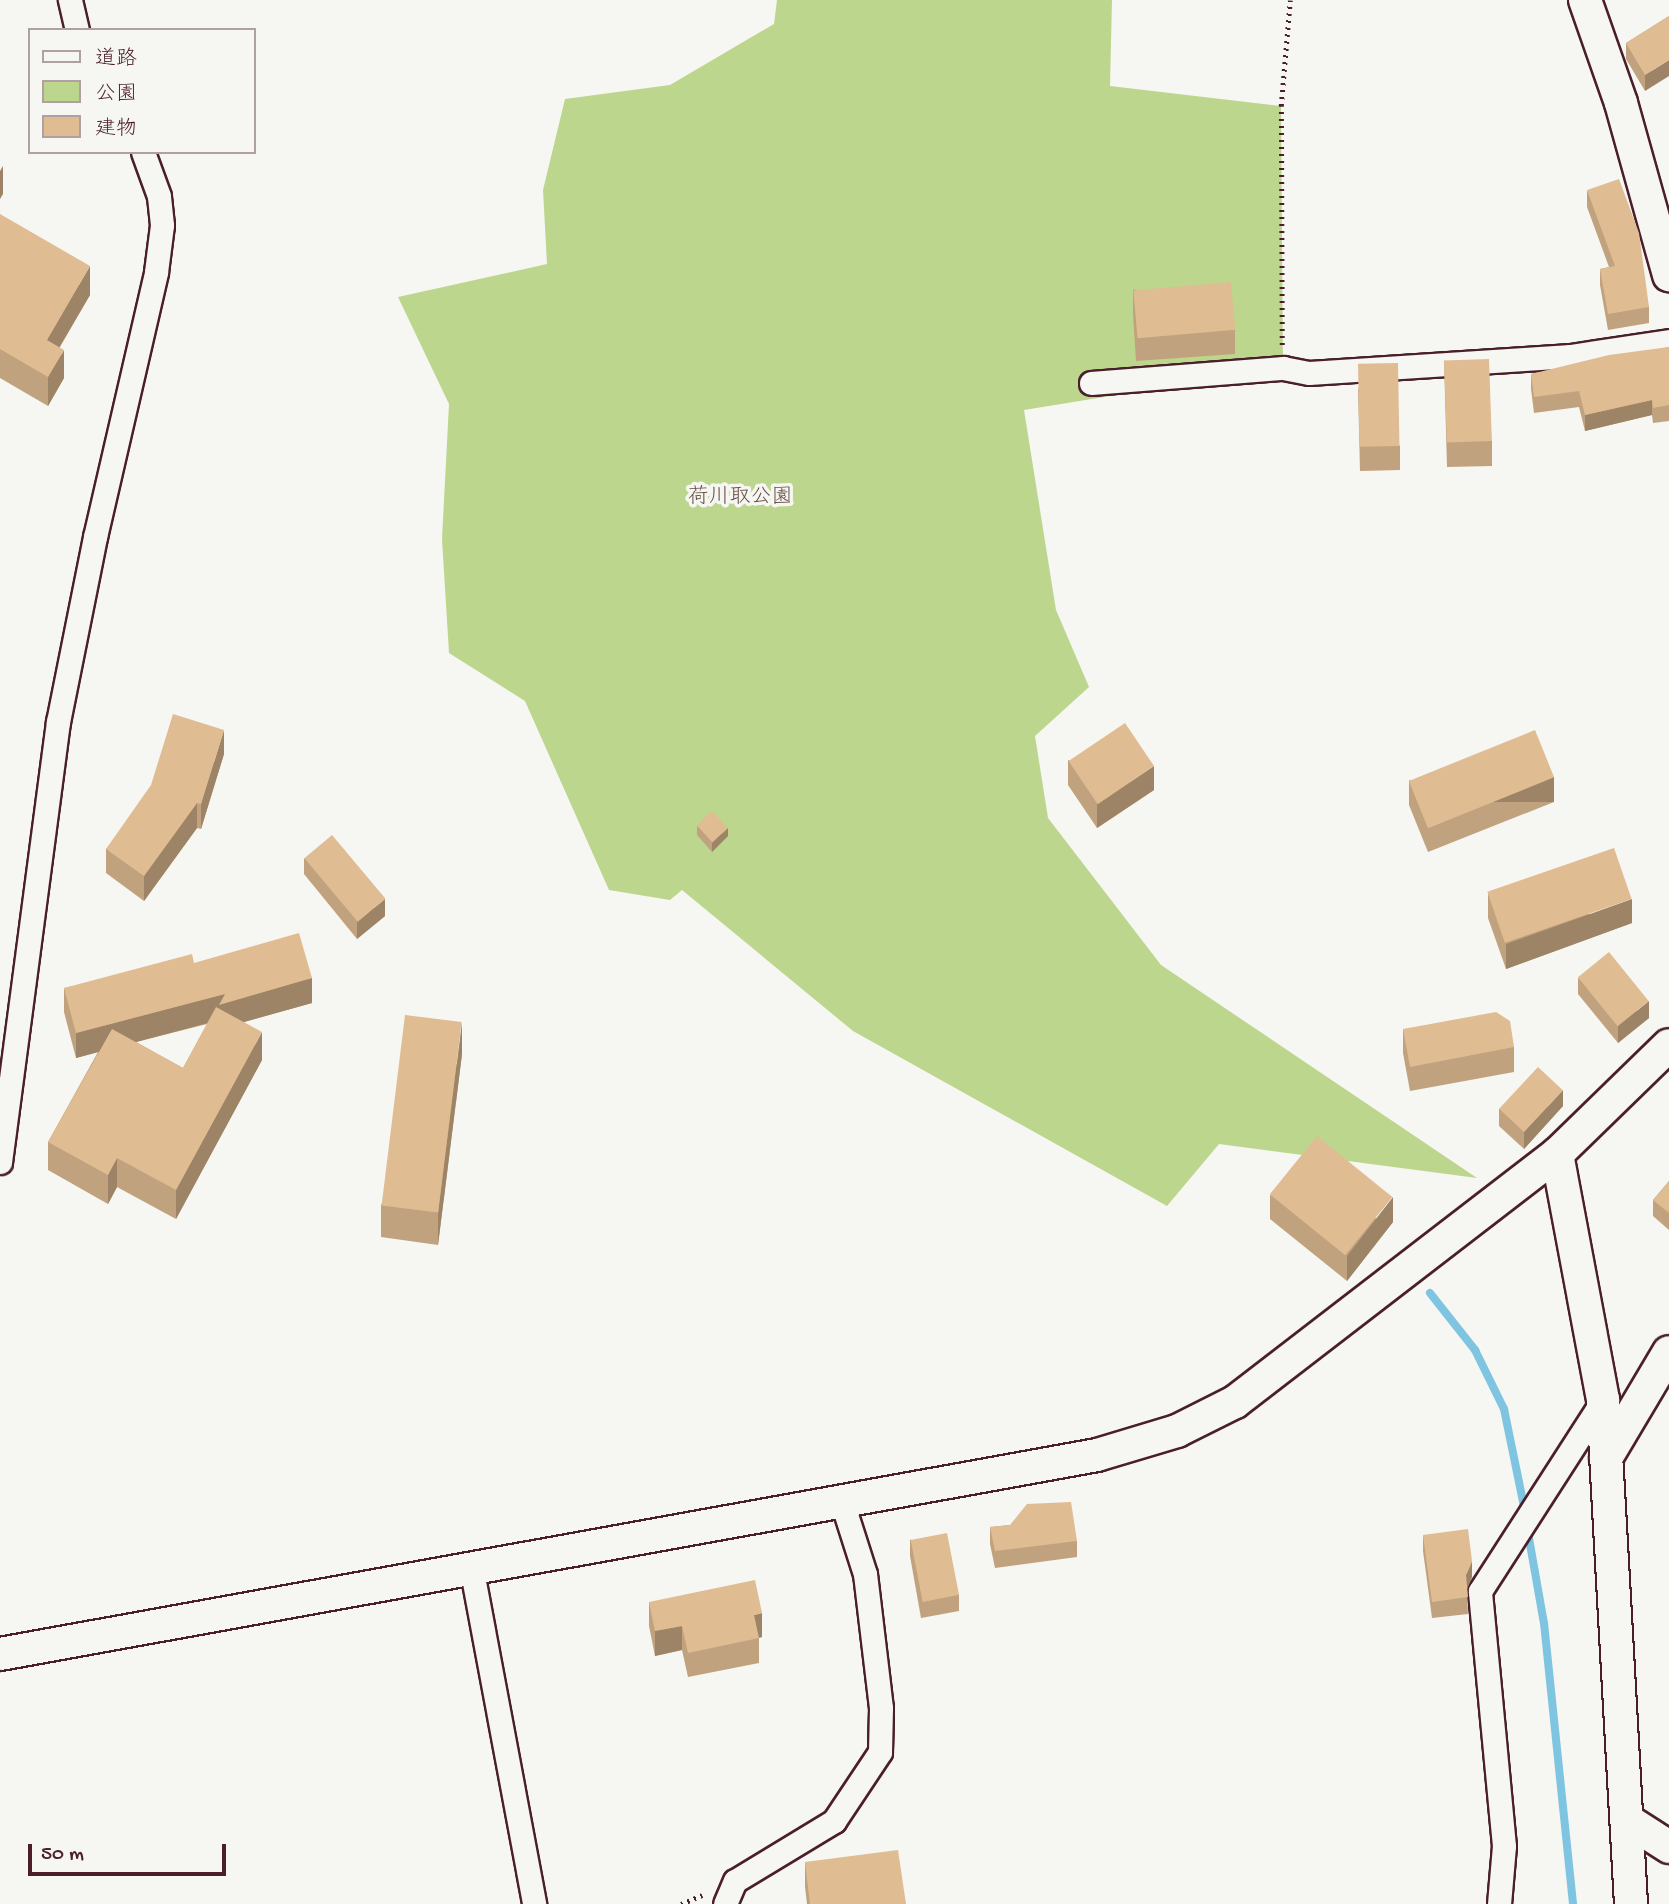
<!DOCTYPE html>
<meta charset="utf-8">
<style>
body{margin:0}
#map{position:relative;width:1669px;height:1904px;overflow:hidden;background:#f6f6f2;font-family:"Gochi Hand","Klee One",sans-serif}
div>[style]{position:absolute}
.green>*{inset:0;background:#bcd68e}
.stream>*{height:8px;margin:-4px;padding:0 4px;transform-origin:4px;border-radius:4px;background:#7fc4e0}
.path>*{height:4.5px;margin-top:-2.25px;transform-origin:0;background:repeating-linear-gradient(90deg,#4a1f2b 0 2px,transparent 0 7px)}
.roads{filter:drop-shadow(2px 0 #4a1f2b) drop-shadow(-2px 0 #4a1f2b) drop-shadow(0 2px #4a1f2b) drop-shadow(0 -2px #4a1f2b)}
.street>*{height:23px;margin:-11.5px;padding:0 11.5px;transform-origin:11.5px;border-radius:11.5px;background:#f6f6f2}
.secondary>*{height:32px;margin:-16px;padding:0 16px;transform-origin:16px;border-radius:16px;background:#f6f6f2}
.wall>*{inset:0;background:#c1a27e}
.shaded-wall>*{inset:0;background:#9d8466;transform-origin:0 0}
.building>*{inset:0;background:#e0bc92;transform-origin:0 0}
span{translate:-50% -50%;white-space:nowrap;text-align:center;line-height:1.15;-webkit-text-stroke:7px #f6f6f2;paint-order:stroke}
.park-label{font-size:21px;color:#664d44}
.legend{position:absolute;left:28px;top:28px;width:228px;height:126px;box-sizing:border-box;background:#f6f6f2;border:2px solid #b1a0a2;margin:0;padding:9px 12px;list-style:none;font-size:21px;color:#4a1f2b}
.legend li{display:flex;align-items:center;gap:14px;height:35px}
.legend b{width:35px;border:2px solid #b1a0a2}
.scale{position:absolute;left:28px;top:1844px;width:198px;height:32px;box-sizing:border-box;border:4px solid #4a1f2b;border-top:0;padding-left:9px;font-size:21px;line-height:24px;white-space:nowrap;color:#4a1f2b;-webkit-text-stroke:5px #f6f6f2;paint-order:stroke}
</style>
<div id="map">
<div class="green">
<i style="clip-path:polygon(777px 0,1112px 0,1110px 86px,1281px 106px,1283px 368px,1024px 410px,1056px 610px,1089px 687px,1035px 736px,1048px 818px,1161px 965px,1477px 1178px,1219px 1144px,1167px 1206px,853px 1031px,682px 890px,670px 900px,609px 890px,525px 701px,449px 653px,442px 539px,449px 404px,398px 297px,547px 264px,543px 190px,565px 99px,670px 85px,774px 24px)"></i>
</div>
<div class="stream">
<i style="left:1430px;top:1293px;width:73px;rotate:51.7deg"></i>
<i style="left:1475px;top:1350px;width:66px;rotate:63.8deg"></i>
<i style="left:1504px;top:1409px;width:104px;rotate:78.4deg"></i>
<i style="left:1527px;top:1527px;width:97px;rotate:80deg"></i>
<i style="left:1544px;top:1623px;width:282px;rotate:84.1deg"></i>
</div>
<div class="path">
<i style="left:1282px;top:345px;width:239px;rotate:-90.2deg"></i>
<i style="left:1281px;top:106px;width:106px;rotate:-85.1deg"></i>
<i style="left:681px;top:1904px;width:23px;rotate:-23deg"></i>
</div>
<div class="roads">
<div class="street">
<i style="left:70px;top:0;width:31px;rotate:77deg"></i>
<i style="left:1091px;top:383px;width:193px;rotate:-4.5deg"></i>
<i style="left:1283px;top:368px;width:26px;rotate:11deg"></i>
<i style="left:1309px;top:373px;width:262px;rotate:-3.7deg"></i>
<i style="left:1570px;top:356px;width:100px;rotate:-8.6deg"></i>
<i style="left:0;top:1162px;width:444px;rotate:-82.5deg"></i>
<i style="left:58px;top:722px;width:189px;rotate:-78.7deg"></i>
<i style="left:95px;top:537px;width:272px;rotate:-77deg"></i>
<i style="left:156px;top:272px;width:47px;rotate:-82.7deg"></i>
<i style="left:162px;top:225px;width:29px;rotate:-96deg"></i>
<i style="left:159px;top:196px;width:47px;rotate:-110deg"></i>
<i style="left:471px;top:1566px;width:344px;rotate:79.4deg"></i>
<i style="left:725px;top:1904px;width:25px;rotate:-67deg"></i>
<i style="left:735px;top:1881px;width:116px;rotate:-31.2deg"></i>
<i style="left:834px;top:1821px;width:83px;rotate:-56.3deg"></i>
<i style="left:880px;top:1752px;width:44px;rotate:-88.7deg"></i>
<i style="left:881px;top:1708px;width:135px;rotate:-96.8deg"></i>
<i style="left:865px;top:1574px;width:79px;rotate:-107.7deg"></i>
<i style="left:1499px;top:1904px;width:58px;rotate:-85.1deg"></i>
<i style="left:1504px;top:1846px;width:256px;rotate:-95.4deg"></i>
<i style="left:1480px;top:1591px;width:227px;rotate:-57.2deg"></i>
</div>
<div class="secondary">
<i style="left:1585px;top:0;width:109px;rotate:70.7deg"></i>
<i style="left:1621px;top:103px;width:179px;rotate:74.4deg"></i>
<i style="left:1557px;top:1154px;width:250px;rotate:79.4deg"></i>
<i style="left:1603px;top:1400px;width:505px;rotate:86.82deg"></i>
<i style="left:1606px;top:1458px;width:123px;rotate:-59.3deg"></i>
<i style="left:0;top:1654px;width:1115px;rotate:-10.28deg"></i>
<i style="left:1097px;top:1455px;width:84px;rotate:-16.7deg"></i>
<i style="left:1177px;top:1431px;width:65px;rotate:-26.6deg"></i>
<i style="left:1235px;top:1402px;width:406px;rotate:-37.6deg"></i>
<i style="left:1557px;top:1154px;width:156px;rotate:-44.2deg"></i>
<i style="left:1627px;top:1820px;width:50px;rotate:32.7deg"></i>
</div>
</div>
<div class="wall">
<i style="clip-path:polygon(1669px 16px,1645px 91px,1626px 59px,1626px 43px)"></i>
<i style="clip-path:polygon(1587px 190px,1649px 307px,1649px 323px,1608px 330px,1600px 285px,1600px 269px,1609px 267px,1587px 207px)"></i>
<i style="clip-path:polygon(0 214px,90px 295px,60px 347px,64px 378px,48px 406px,0 378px)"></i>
<i style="clip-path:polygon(1133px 289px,1235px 330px,1235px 354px,1136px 361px,1133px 314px)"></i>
<i style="clip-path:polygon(1669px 347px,1669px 421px,1653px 423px,1652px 415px,1585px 431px,1579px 407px,1534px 413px,1531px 389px,1531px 374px)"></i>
<i style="clip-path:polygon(1444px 360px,1492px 441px,1492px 466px,1447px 467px)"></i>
<i style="clip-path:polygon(1358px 388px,1400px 446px,1400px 470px,1360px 471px)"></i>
<i style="clip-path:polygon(224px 754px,201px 829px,197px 828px,144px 901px,106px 873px,106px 849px)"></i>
<i style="clip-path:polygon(1068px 760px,1154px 790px,1097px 828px,1068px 785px)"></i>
<i style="clip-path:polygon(1409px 780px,1554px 802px,1428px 852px,1409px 805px)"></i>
<i style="clip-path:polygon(697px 826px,728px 836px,712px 852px,697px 835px)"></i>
<i style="clip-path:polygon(304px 858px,385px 916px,357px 939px,304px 874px)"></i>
<i style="clip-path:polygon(1488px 893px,1632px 923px,1506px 969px,1488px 918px)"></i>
<i style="clip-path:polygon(evenodd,194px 963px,312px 1003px,244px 1022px,262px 1060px,176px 1219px,117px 1187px,108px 1204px,48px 1170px,48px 1142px,98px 1052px,76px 1058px,64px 1012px,64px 988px,194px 963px,207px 1024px,183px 1068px,136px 1042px,207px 1024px)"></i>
<i style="clip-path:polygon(1578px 978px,1649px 1018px,1618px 1043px,1578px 994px)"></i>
<i style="clip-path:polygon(1403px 1029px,1514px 1047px,1514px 1072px,1410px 1091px,1403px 1053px)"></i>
<i style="clip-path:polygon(462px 1054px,438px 1245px,381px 1237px,381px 1205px)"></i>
<i style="clip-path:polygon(1563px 1106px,1524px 1149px,1499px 1126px,1499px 1109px)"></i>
<i style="clip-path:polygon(1669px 1181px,1669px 1230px,1653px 1216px,1653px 1200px)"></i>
<i style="clip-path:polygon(1270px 1195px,1393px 1222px,1347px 1281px,1270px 1219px)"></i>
<i style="clip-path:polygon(1010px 1525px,1077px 1541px,1077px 1557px,995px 1568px,990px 1544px,990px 1527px)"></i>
<i style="clip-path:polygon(1423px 1535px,1472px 1577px,1467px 1589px,1468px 1614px,1432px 1618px,1423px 1551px)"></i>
<i style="clip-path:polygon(910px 1539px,959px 1595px,959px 1611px,921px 1618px,910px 1556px)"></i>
<i style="clip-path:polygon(649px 1602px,762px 1637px,759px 1638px,759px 1663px,688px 1677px,682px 1650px,655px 1656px,649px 1626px)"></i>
<i style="clip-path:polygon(805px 1862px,906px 1904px,807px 1904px,805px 1887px)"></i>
</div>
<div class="shaded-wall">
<i style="clip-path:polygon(1669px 60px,1669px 76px,1645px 91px,1645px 75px)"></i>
<i style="clip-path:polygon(3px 166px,3px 194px,0 199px,0 171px)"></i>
<i style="clip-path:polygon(90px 266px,90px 295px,47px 368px,47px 340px)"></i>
<i style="clip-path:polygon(64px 350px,64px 378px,48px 406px,48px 377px)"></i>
<i style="clip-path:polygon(1652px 400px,1652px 415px,1585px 431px,1585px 415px)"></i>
<i style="clip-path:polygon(224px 730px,224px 754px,201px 829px,201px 804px)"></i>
<i style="clip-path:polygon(1154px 766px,1154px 790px,1097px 828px,1097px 804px)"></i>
<i style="left:1554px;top:777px;width:25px;height:136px;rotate:90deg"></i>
<i style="clip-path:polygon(197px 803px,197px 828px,144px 901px,144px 876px)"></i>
<i style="clip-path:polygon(728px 828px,728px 836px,712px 852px,712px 843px)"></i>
<i style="clip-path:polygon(385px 899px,385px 916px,357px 939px,357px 922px)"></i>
<i style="clip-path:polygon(1632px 899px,1632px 923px,1506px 969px,1506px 944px)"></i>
<i style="clip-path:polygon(312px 978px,312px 1003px,219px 1029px,219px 1020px,76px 1058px,76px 1033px,225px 994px)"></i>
<i style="clip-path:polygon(1649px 1001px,1649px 1018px,1618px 1043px,1618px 1026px)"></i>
<i style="clip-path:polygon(462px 1022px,462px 1054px,438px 1245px,438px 1212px)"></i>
<i style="clip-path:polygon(262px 1032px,262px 1060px,176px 1219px,176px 1190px)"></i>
<i style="clip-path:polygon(1563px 1090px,1563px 1106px,1524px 1149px,1524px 1132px)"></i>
<i style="clip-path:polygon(117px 1158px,117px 1187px,108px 1204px,108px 1175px)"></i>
<i style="clip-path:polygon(1393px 1197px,1393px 1222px,1347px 1281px,1347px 1256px)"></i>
<i style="clip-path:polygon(1472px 1561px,1472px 1577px,1466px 1591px,1466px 1575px)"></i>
<i style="clip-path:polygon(762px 1613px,762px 1637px,754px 1639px,754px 1615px)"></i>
<i style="clip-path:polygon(682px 1626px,682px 1650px,655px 1656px,655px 1631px)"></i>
</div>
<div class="building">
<i style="clip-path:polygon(1669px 16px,1669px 60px,1645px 75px,1626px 43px)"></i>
<i style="clip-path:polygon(1619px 179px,1639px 233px,1649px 307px,1608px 314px,1600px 269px,1615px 266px,1587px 190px)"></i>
<i style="clip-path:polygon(0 214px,90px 266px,47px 340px,64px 350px,48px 377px,0 349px)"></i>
<i style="left:1231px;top:282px;width:48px;height:98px;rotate:85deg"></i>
<i style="clip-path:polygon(1669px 347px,1669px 405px,1653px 408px,1652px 400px,1585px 415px,1579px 391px,1534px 397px,1531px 374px,1609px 355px)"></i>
<i style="left:1489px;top:359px;width:82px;height:45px;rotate:88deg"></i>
<i style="left:1398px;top:363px;width:83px;height:40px;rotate:89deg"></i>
<i style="clip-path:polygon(173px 714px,224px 730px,201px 804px,197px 803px,144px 876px,106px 849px,151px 785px)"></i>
<i style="left:1125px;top:723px;width:52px;height:68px;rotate:56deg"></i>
<i style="left:1535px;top:730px;width:51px;height:136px;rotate:68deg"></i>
<i style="left:712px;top:811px;width:23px;height:21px;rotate:47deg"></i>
<i style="left:332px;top:835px;width:83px;height:36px;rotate:50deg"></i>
<i style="left:1614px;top:848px;width:54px;height:134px;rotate:71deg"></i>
<i style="clip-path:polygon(299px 933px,312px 978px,219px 1005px,225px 994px,76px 1033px,64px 988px,192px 954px,194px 963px)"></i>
<i style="left:1609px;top:952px;width:63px;height:40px;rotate:51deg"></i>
<i style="clip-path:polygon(216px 1007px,262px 1032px,176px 1190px,117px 1158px,108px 1175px,48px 1142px,112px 1029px,183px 1068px)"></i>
<i style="clip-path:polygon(1496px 1012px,1510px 1021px,1514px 1047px,1410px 1067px,1403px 1029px)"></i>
<i style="left:405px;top:1015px;width:57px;height:192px;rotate:7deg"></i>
<i style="left:1538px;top:1067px;width:34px;height:57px;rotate:43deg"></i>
<i style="left:1317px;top:1136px;width:97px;height:75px;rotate:39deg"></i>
<i style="clip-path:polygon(1669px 1181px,1669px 1213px,1653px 1200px)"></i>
<i style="clip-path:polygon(1071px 1502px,1077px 1541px,995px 1551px,990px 1527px,1010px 1525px,1027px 1504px)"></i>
<i style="clip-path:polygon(1468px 1529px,1472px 1561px,1466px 1575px,1468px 1597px,1432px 1602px,1423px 1535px)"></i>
<i style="left:947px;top:1533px;width:63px;height:37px;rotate:79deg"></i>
<i style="clip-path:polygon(755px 1580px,762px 1613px,754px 1615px,759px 1638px,688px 1653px,682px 1626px,655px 1631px,649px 1602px)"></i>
<i style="clip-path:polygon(898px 1850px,906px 1904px,810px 1904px,805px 1862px)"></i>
</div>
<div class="park-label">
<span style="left:740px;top:499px">荷川取公園</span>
</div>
<ul class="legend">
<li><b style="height:9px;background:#f6f6f2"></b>道路</li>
<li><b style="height:19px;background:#bcd68e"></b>公園</li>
<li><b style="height:19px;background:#e0bc92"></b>建物</li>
</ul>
<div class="scale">50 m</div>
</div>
